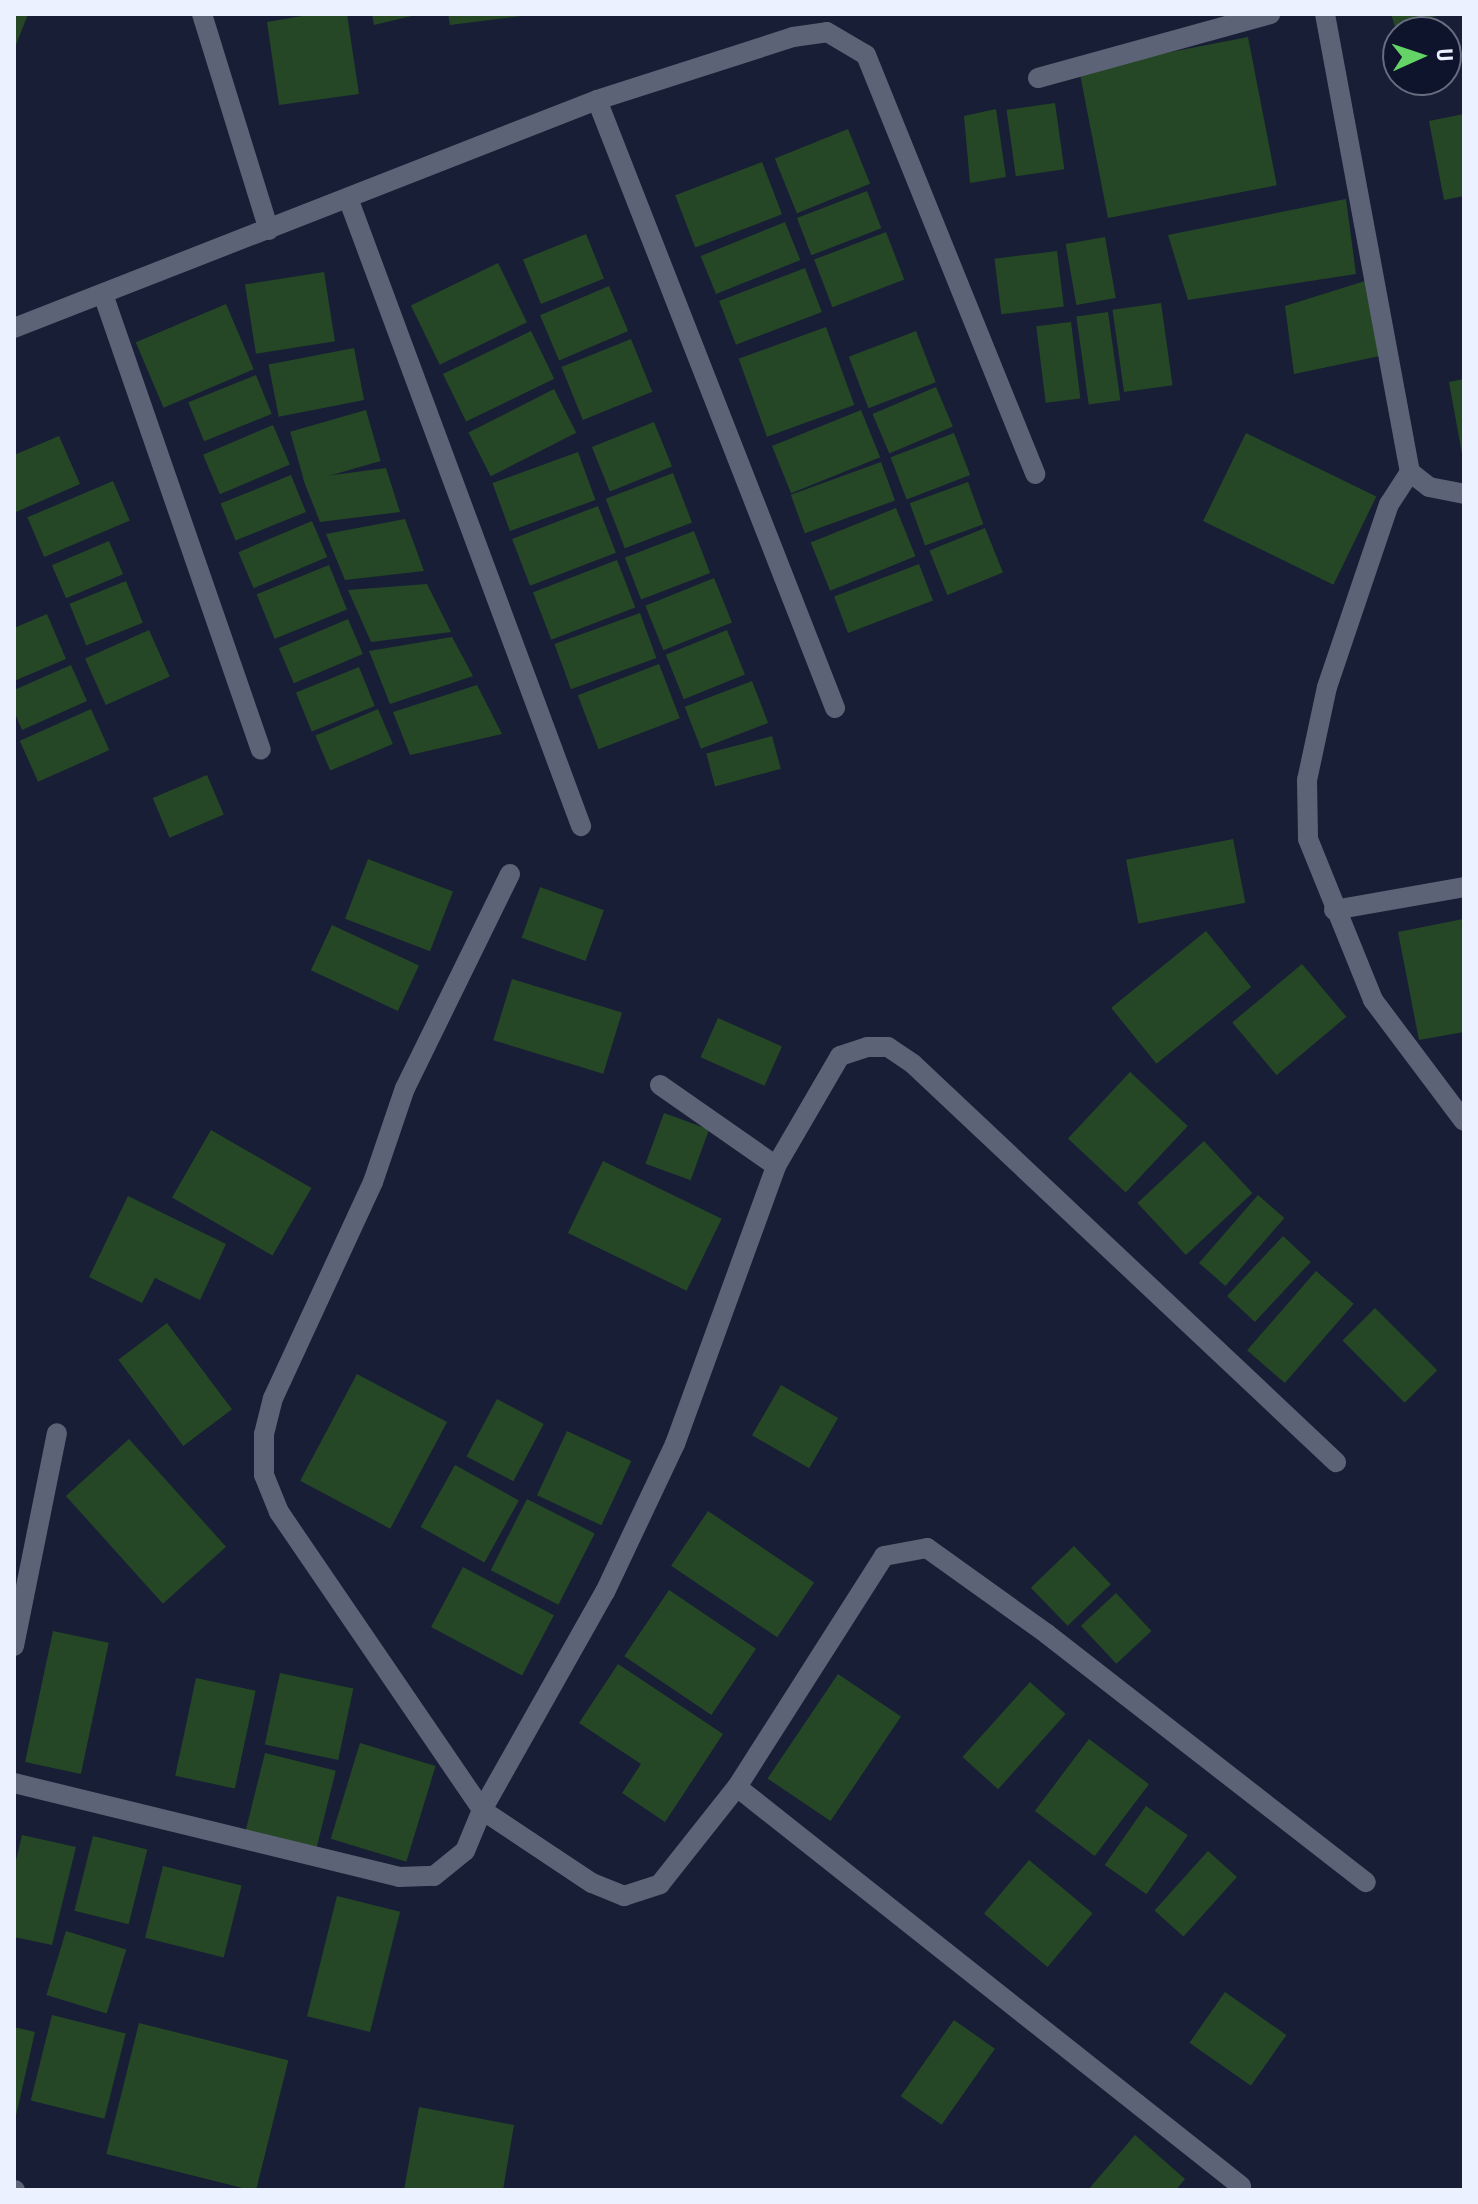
<!DOCTYPE html>
<style>
body{margin:0}
#map{position:relative;width:1478px;height:2204px;overflow:hidden;background:#171e36;font-family:"Roboto Condensed",sans-serif}
div>[style]{position:absolute}
.building>*{inset:0;background:#254725;transform-origin:0 0}
.minor>*{height:20px;margin:-10px;padding:0 10px;transform-origin:10px;border-radius:10px;background:#5d6376}
span{translate:-50% -50%;white-space:nowrap;text-align:center;line-height:1.15;-webkit-text-stroke:8px #0e142c;paint-order:stroke}
.frame{position:absolute;inset:0;border:16px solid #ecf1ff;pointer-events:none}
.north{position:absolute;left:1382px;top:16px;width:80px;height:80px;box-sizing:border-box;background:#0e142c;border:2px solid #676c80;border-radius:50%;rotate:87deg;font-size:22px;font-weight:700;line-height:32px;text-align:center;color:#ecf1ff}
.north::after{content:'';display:block;margin:auto;width:28px;height:36px;background:#65d467;clip-path:polygon(50% 0,100% 100%,50% 72%,0 100%)}
</style>
<div id="map">
<div class="building">
<i style="clip-path:polygon(14px 14px,28px 14px,14px 50px)"></i>
<i style="clip-path:polygon(314px 14px,347px 14px,359px 94px,279px 105px,267px 22px)"></i>
<i style="clip-path:polygon(372px 14px,416px 14px,416px 15px,374px 25px)"></i>
<i style="clip-path:polygon(448px 14px,521px 14px,521px 16px,450px 25px)"></i>
<i style="clip-path:polygon(1391px 14px,1440px 14px,1440px 15px,1395px 27px)"></i>
<i style="left:1248px;top:37px;width:151px;height:172px;rotate:79deg"></i>
<i style="left:1055px;top:103px;width:67px;height:49px;rotate:82deg"></i>
<i style="clip-path:polygon(996px 109px,1006px 177px,970px 183px,964px 116px)"></i>
<i style="clip-path:polygon(1464px 114px,1464px 196px,1444px 200px,1429px 121px)"></i>
<i style="left:848px;top:129px;width:59px;height:79px;rotate:68deg"></i>
<i style="left:762px;top:162px;width:56px;height:93px;rotate:69deg"></i>
<i style="left:867px;top:191px;width:40px;height:75px;rotate:69deg"></i>
<i style="clip-path:polygon(1346px 199px,1356px 274px,1188px 300px,1168px 235px)"></i>
<i style="left:785px;top:222px;width:41px;height:91px;rotate:68deg"></i>
<i style="left:886px;top:232px;width:51px;height:77px;rotate:69deg"></i>
<i style="left:586px;top:234px;width:48px;height:68px;rotate:68deg"></i>
<i style="left:1105px;top:237px;width:62px;height:40px;rotate:80deg"></i>
<i style="left:1057px;top:251px;width:56px;height:63px;rotate:83deg"></i>
<i style="left:498px;top:263px;width:66px;height:97px;rotate:64deg"></i>
<i style="left:805px;top:268px;width:47px;height:92px;rotate:69deg"></i>
<i style="left:324px;top:272px;width:70px;height:80px;rotate:81deg"></i>
<i style="clip-path:polygon(1365px 281px,1380px 356px,1294px 374px,1285px 306px)"></i>
<i style="left:609px;top:286px;width:49px;height:75px;rotate:67deg"></i>
<i style="left:1161px;top:303px;width:83px;height:49px;rotate:82deg"></i>
<i style="left:226px;top:304px;width:71px;height:98px;rotate:67deg"></i>
<i style="left:1108px;top:312px;width:89px;height:32px;rotate:82deg"></i>
<i style="left:1071px;top:322px;width:77px;height:35px;rotate:83deg"></i>
<i style="left:826px;top:327px;width:83px;height:93px;rotate:70deg"></i>
<i style="left:531px;top:331px;width:53px;height:98px;rotate:64deg"></i>
<i style="left:916px;top:331px;width:55px;height:72px;rotate:69deg"></i>
<i style="left:631px;top:339px;width:57px;height:75px;rotate:68deg"></i>
<i style="left:354px;top:348px;width:53px;height:87px;rotate:79deg"></i>
<i style="left:256px;top:375px;width:42px;height:73px;rotate:68deg"></i>
<i style="clip-path:polygon(1464px 379px,1464px 454px,1462px 454px,1449px 382px)"></i>
<i style="left:936px;top:387px;width:43px;height:69px;rotate:67deg"></i>
<i style="left:554px;top:389px;width:49px;height:96px;rotate:63deg"></i>
<i style="left:366px;top:410px;width:53px;height:79px;rotate:74deg"></i>
<i style="left:861px;top:410px;width:51px;height:96px;rotate:68deg"></i>
<i style="left:654px;top:422px;width:48px;height:67px;rotate:68deg"></i>
<i style="left:273px;top:425px;width:43px;height:76px;rotate:67deg"></i>
<i style="left:954px;top:433px;width:45px;height:68px;rotate:69deg"></i>
<i style="left:1246px;top:433px;width:145px;height:98px;rotate:26deg"></i>
<i style="clip-path:polygon(59px 436px,80px 484px,16px 512px,14px 455px)"></i>
<i style="left:578px;top:452px;width:51px;height:91px;rotate:70deg"></i>
<i style="left:881px;top:462px;width:41px;height:96px;rotate:70deg"></i>
<i style="clip-path:polygon(386px 468px,400px 512px,320px 522px,303px 479px)"></i>
<i style="left:673px;top:473px;width:53px;height:72px;rotate:69deg"></i>
<i style="left:291px;top:475px;width:40px;height:76px;rotate:68deg"></i>
<i style="left:113px;top:481px;width:43px;height:93px;rotate:67deg"></i>
<i style="left:968px;top:482px;width:45px;height:62px;rotate:70deg"></i>
<i style="left:598px;top:506px;width:50px;height:92px;rotate:69deg"></i>
<i style="left:896px;top:508px;width:52px;height:92px;rotate:68deg"></i>
<i style="clip-path:polygon(405px 519px,424px 571px,345px 580px,326px 534px)"></i>
<i style="left:312px;top:521px;width:39px;height:80px;rotate:67deg"></i>
<i style="left:985px;top:528px;width:48px;height:60px;rotate:68deg"></i>
<i style="left:694px;top:531px;width:45px;height:74px;rotate:69deg"></i>
<i style="left:109px;top:541px;width:36px;height:62px;rotate:67deg"></i>
<i style="left:617px;top:560px;width:51px;height:90px;rotate:69deg"></i>
<i style="left:919px;top:564px;width:39px;height:91px;rotate:69deg"></i>
<i style="left:329px;top:565px;width:48px;height:78px;rotate:68deg"></i>
<i style="left:714px;top:578px;width:48px;height:74px;rotate:68deg"></i>
<i style="left:126px;top:581px;width:45px;height:61px;rotate:68deg"></i>
<i style="clip-path:polygon(427px 584px,451px 632px,371px 642px,348px 590px)"></i>
<i style="left:640px;top:613px;width:48px;height:91px;rotate:70deg"></i>
<i style="clip-path:polygon(47px 614px,66px 659px,14px 681px,14px 628px)"></i>
<i style="left:348px;top:619px;width:38px;height:75px;rotate:67deg"></i>
<i style="left:149px;top:630px;width:51px;height:70px;rotate:66deg"></i>
<i style="left:727px;top:630px;width:48px;height:66px;rotate:68deg"></i>
<i style="clip-path:polygon(452px 637px,473px 676px,390px 704px,369px 651px)"></i>
<i style="left:659px;top:664px;width:58px;height:87px;rotate:69deg"></i>
<i style="clip-path:polygon(71px 665px,87px 701px,22px 730px,14px 711px,14px 690px)"></i>
<i style="left:359px;top:667px;width:42px;height:68px;rotate:68deg"></i>
<i style="left:752px;top:681px;width:45px;height:72px;rotate:69deg"></i>
<i style="clip-path:polygon(477px 685px,502px 734px,410px 755px,393px 712px)"></i>
<i style="left:91px;top:709px;width:45px;height:78px;rotate:66deg"></i>
<i style="left:378px;top:709px;width:38px;height:68px;rotate:67deg"></i>
<i style="left:772px;top:736px;width:34px;height:68px;rotate:75deg"></i>
<i style="left:207px;top:775px;width:43px;height:59px;rotate:67deg"></i>
<i style="left:1233px;top:839px;width:65px;height:109px;rotate:79deg"></i>
<i style="left:368px;top:859px;width:91px;height:64px;rotate:21deg"></i>
<i style="left:540px;top:887px;width:68px;height:54px;rotate:20deg"></i>
<i style="clip-path:polygon(1463px 919px,1464px 1032px,1419px 1040px,1398px 932px)"></i>
<i style="left:332px;top:925px;width:96px;height:50px;rotate:25deg"></i>
<i style="left:1206px;top:931px;width:72px;height:122px;rotate:51deg"></i>
<i style="left:1302px;top:964px;width:69px;height:91px;rotate:50deg"></i>
<i style="left:512px;top:979px;width:115px;height:64px;rotate:17deg"></i>
<i style="left:718px;top:1018px;width:70px;height:43px;rotate:24deg"></i>
<i style="left:1130px;top:1072px;width:79px;height:91px;rotate:43deg"></i>
<i style="left:664px;top:1113px;width:48px;height:54px;rotate:20deg"></i>
<i style="left:211px;top:1130px;width:116px;height:78px;rotate:30deg"></i>
<i style="left:1204px;top:1141px;width:71px;height:91px;rotate:47deg"></i>
<i style="left:603px;top:1161px;width:132px;height:80px;rotate:26deg"></i>
<i style="left:1258px;top:1195px;width:35px;height:90px;rotate:41deg"></i>
<i style="clip-path:polygon(128px 1196px,226px 1244px,200px 1300px,155px 1278px,142px 1303px,89px 1277px)"></i>
<i style="left:1283px;top:1236px;width:38px;height:82px;rotate:43deg"></i>
<i style="left:1316px;top:1271px;width:50px;height:105px;rotate:41deg"></i>
<i style="left:1375px;top:1308px;width:88px;height:46px;rotate:45deg"></i>
<i style="left:167px;top:1323px;width:108px;height:61px;rotate:53deg"></i>
<i style="left:357px;top:1374px;width:102px;height:121px;rotate:28deg"></i>
<i style="left:781px;top:1385px;width:66px;height:58px;rotate:30deg"></i>
<i style="left:497px;top:1399px;width:53px;height:65px;rotate:28deg"></i>
<i style="left:567px;top:1431px;width:71px;height:71px;rotate:25deg"></i>
<i style="left:129px;top:1439px;width:145px;height:85px;rotate:48deg"></i>
<i style="left:455px;top:1465px;width:73px;height:71px;rotate:29deg"></i>
<i style="left:527px;top:1499px;width:76px;height:80px;rotate:27deg"></i>
<i style="left:708px;top:1511px;width:128px;height:66px;rotate:34deg"></i>
<i style="left:1074px;top:1546px;width:53px;height:60px;rotate:46deg"></i>
<i style="left:463px;top:1567px;width:103px;height:68px;rotate:28deg"></i>
<i style="left:669px;top:1590px;width:105px;height:80px;rotate:34deg"></i>
<i style="left:1116px;top:1593px;width:52px;height:48px;rotate:47deg"></i>
<i style="left:53px;top:1631px;width:57px;height:134px;rotate:12deg"></i>
<i style="clip-path:polygon(618px 1664px,723px 1734px,665px 1822px,622px 1793px,641px 1764px,579px 1723px)"></i>
<i style="left:280px;top:1673px;width:75px;height:73px;rotate:12deg"></i>
<i style="left:838px;top:1674px;width:76px;height:126px;rotate:34deg"></i>
<i style="left:196px;top:1678px;width:61px;height:100px;rotate:12deg"></i>
<i style="left:1030px;top:1682px;width:48px;height:101px;rotate:42deg"></i>
<i style="left:1089px;top:1739px;width:75px;height:90px;rotate:37deg"></i>
<i style="left:360px;top:1743px;width:79px;height:100px;rotate:17deg"></i>
<i style="left:265px;top:1753px;width:73px;height:79px;rotate:14deg"></i>
<i style="left:1146px;top:1806px;width:51px;height:72px;rotate:35deg"></i>
<i style="clip-path:polygon(22px 1835px,76px 1847px,52px 1945px,14px 1937px,14px 1869px)"></i>
<i style="left:93px;top:1836px;width:56px;height:77px;rotate:14deg"></i>
<i style="left:1208px;top:1851px;width:39px;height:80px;rotate:42deg"></i>
<i style="left:1029px;top:1860px;width:83px;height:70px;rotate:40deg"></i>
<i style="left:163px;top:1866px;width:81px;height:74px;rotate:14deg"></i>
<i style="left:337px;top:1896px;width:65px;height:124px;rotate:14deg"></i>
<i style="left:66px;top:1931px;width:63px;height:67px;rotate:17deg"></i>
<i style="left:1225px;top:1992px;width:75px;height:62px;rotate:35deg"></i>
<i style="left:52px;top:2015px;width:76px;height:88px;rotate:14deg"></i>
<i style="left:954px;top:2020px;width:50px;height:93px;rotate:35deg"></i>
<i style="left:139px;top:2023px;width:154px;height:135px;rotate:14deg"></i>
<i style="clip-path:polygon(14px 2027px,35px 2032px,15px 2120px,14px 2120px)"></i>
<i style="clip-path:polygon(419px 2107px,514px 2125px,503px 2190px,404px 2190px)"></i>
<i style="clip-path:polygon(1135px 2135px,1185px 2179px,1176px 2190px,1088px 2190px)"></i>
</div>
<div class="minor">
<i style="left:202px;top:14px;width:226px;rotate:72.8deg"></i>
<i style="left:1325px;top:14px;width:466px;rotate:79.5deg"></i>
<i style="left:1410px;top:472px;width:24px;rotate:38deg"></i>
<i style="left:1429px;top:487px;width:36px;rotate:11deg"></i>
<i style="left:1038px;top:78px;width:241px;rotate:-15.4deg"></i>
<i style="left:597px;top:100px;width:653px;rotate:68.62deg"></i>
<i style="left:348px;top:198px;width:670px;rotate:69.64deg"></i>
<i style="left:103px;top:294px;width:482px;rotate:70.9deg"></i>
<i style="left:14px;top:328px;width:626px;rotate:-21.36deg"></i>
<i style="left:597px;top:100px;width:206px;rotate:-17.8deg"></i>
<i style="left:793px;top:37px;width:34px;rotate:-8deg"></i>
<i style="left:827px;top:32px;width:45px;rotate:30.5deg"></i>
<i style="left:866px;top:55px;width:452px;rotate:68deg"></i>
<i style="left:1410px;top:472px;width:38px;rotate:123deg"></i>
<i style="left:1389px;top:504px;width:193px;rotate:108.7deg"></i>
<i style="left:1327px;top:687px;width:95px;rotate:102.1deg"></i>
<i style="left:1307px;top:780px;width:59px;rotate:89deg"></i>
<i style="left:1308px;top:839px;width:174px;rotate:68deg"></i>
<i style="left:1373px;top:1000px;width:151px;rotate:53.1deg"></i>
<i style="left:510px;top:874px;width:238px;rotate:116.1deg"></i>
<i style="left:405px;top:1088px;width:99px;rotate:108.8deg"></i>
<i style="left:373px;top:1182px;width:238px;rotate:114.8deg"></i>
<i style="left:273px;top:1398px;width:37px;rotate:104deg"></i>
<i style="left:264px;top:1434px;width:41px;rotate:90deg"></i>
<i style="left:264px;top:1475px;width:40px;rotate:68deg"></i>
<i style="left:279px;top:1512px;width:361px;rotate:55.7deg"></i>
<i style="left:482px;top:1810px;width:132px;rotate:33.6deg"></i>
<i style="left:592px;top:1883px;width:35px;rotate:22deg"></i>
<i style="left:624px;top:1896px;width:38px;rotate:-18deg"></i>
<i style="left:660px;top:1884px;width:124px;rotate:-51.6deg"></i>
<i style="left:737px;top:1787px;width:274px;rotate:-57.5deg"></i>
<i style="left:884px;top:1556px;width:44px;rotate:-10.5deg"></i>
<i style="left:927px;top:1548px;width:148px;rotate:35.6deg"></i>
<i style="left:1047px;top:1634px;width:404px;rotate:37.9deg"></i>
<i style="left:1334px;top:910px;width:132px;rotate:-10deg"></i>
<i style="left:660px;top:1085px;width:141px;rotate:34.9deg"></i>
<i style="left:14px;top:1646px;width:217px;rotate:-78.6deg"></i>
<i style="left:14px;top:1783px;width:396px;rotate:13.7deg"></i>
<i style="left:399px;top:1877px;width:35px;rotate:-2deg"></i>
<i style="left:434px;top:1876px;width:40px;rotate:-39deg"></i>
<i style="left:465px;top:1851px;width:44px;rotate:-67.5deg"></i>
<i style="left:482px;top:1810px;width:250px;rotate:-60.6deg"></i>
<i style="left:605px;top:1592px;width:164px;rotate:-64.7deg"></i>
<i style="left:675px;top:1444px;width:296px;rotate:-70deg"></i>
<i style="left:776px;top:1166px;width:127px;rotate:-59.8deg"></i>
<i style="left:840px;top:1056px;width:28px;rotate:-18deg"></i>
<i style="left:867px;top:1047px;width:21px"></i>
<i style="left:888px;top:1047px;width:30px;rotate:34deg"></i>
<i style="left:913px;top:1064px;width:581px;rotate:43.26deg"></i>
<i style="left:737px;top:1787px;width:643px;rotate:38.37deg"></i>
<i style="left:14px;top:2190px;width:1px"></i>
</div>
<div class="frame"></div>
<div class="north">U</div>
</div>
